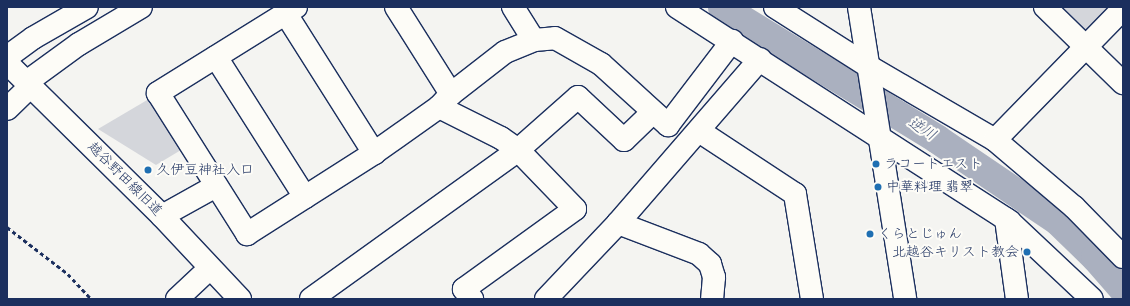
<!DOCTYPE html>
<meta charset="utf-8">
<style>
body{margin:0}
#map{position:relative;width:1130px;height:306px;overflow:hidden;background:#f4f4f1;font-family:Itim,"Klee One",sans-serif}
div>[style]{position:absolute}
.green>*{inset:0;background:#d4d6db}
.river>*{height:29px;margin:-14.5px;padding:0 14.5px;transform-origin:14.5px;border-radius:14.5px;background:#aab0bf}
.path>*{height:2.5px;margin-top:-1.25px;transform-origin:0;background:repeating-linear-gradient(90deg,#1b2f5e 0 4px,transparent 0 7px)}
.roads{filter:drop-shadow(1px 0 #1b2f5e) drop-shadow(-1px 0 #1b2f5e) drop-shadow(0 1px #1b2f5e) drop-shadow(0 -1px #1b2f5e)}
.minor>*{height:22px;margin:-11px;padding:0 11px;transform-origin:11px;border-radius:11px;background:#fdfcf7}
.dots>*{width:11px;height:11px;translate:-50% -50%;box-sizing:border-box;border:2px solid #fdfcf7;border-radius:50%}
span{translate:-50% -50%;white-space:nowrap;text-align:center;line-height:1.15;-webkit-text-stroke:4px #fdfcf7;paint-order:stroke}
.poi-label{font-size:14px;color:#1b2f5e}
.left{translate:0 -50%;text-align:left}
.right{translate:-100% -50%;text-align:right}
.street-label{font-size:14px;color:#1b2f5e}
.water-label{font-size:15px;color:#46567b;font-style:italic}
.frame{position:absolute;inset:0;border:8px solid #1b2f5e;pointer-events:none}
</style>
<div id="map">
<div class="green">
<i style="clip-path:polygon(1053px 7px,1117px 7px,1087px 38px)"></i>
<i style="clip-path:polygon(154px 96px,186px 147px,156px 165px,98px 129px)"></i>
</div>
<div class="river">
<i style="left:722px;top:7px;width:252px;rotate:31.5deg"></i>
<i style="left:937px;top:139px;width:146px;rotate:34.1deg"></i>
<i style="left:1058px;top:221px;width:52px;rotate:44.2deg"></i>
<i style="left:1095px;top:257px;width:43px;rotate:48.8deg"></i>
</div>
<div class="path">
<i style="left:7px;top:227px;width:77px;rotate:37.6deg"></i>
<i style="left:68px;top:274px;width:34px;rotate:47deg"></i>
</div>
<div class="roads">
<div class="minor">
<i style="left:296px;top:7px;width:163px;rotate:148.1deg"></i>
<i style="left:158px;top:93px;width:167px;rotate:57.7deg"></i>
<i style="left:247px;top:234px;width:151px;rotate:-32.5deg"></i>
<i style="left:374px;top:153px;width:80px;rotate:-35.3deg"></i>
<i style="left:439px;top:107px;width:18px;rotate:-47deg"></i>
<i style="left:451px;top:94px;width:68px;rotate:-37.9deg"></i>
<i style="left:505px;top:52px;width:31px;rotate:-22deg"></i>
<i style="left:534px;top:40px;width:21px;rotate:-5deg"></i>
<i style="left:555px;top:38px;width:53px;rotate:29.5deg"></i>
<i style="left:601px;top:64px;width:91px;rotate:42.3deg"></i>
<i style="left:668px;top:125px;width:106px;rotate:-52.7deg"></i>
<i style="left:396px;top:7px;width:103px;rotate:57.7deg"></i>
<i style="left:513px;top:7px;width:39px;rotate:58deg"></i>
<i style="left:677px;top:7px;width:396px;rotate:32.8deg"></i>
<i style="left:1010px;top:222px;width:112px;rotate:43.2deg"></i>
<i style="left:775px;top:7px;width:110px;rotate:32.4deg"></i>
<i style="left:868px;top:66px;width:147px;rotate:30.2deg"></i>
<i style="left:995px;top:140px;width:104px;rotate:40.3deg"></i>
<i style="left:1074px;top:207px;width:70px;rotate:45.6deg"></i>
<i style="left:859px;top:7px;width:296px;rotate:81deg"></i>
<i style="left:1045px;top:7px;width:109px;rotate:44.3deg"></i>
<i style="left:286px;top:14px;width:165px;rotate:57.7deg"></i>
<i style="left:7px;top:57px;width:32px;rotate:-36deg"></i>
<i style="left:33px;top:38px;width:62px;rotate:-29.9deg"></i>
<i style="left:216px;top:57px;width:166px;rotate:57.6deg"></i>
<i style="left:7px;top:63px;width:218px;rotate:44.6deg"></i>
<i style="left:162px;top:216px;width:114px;rotate:46.8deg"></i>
<i style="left:28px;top:81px;width:63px;rotate:-36deg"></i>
<i style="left:79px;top:44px;width:72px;rotate:-30.8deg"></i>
<i style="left:439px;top:107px;width:69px;rotate:26.6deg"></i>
<i style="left:501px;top:138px;width:21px;rotate:35deg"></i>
<i style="left:518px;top:150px;width:82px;rotate:46deg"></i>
<i style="left:575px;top:209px;width:137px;rotate:144.2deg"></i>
<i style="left:464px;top:289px;width:13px;rotate:51deg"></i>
<i style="left:7px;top:109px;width:35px;rotate:-44deg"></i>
<i style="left:699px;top:131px;width:115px;rotate:33.3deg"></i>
<i style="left:795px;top:194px;width:106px;rotate:80.8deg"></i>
<i style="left:995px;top:140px;width:183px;rotate:-45.7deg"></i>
<i style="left:162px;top:216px;width:62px;rotate:-29.1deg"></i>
<i style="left:1006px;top:219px;width:81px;rotate:82.2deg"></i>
<i style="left:618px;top:223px;width:87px;rotate:20.9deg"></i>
<i style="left:699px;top:254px;width:15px;rotate:42deg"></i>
<i style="left:710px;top:264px;width:14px;rotate:73deg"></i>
<i style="left:714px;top:277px;width:22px;rotate:95deg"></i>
<i style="left:177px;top:299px;width:45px;rotate:-43.2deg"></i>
<i style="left:311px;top:299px;width:255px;rotate:-35.7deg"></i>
<i style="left:518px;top:150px;width:80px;rotate:-41.5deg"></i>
<i style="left:578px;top:97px;width:63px;rotate:43.1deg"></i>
<i style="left:624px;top:140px;width:40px;rotate:-44deg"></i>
<i style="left:546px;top:299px;width:105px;rotate:-46.5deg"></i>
<i style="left:618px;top:223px;width:217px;rotate:-49.1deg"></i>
</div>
</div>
<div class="dots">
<i style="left:876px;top:164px;background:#1f6fb2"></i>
<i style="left:148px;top:170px;background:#1f6fb2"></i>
<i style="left:878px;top:187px;background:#1f6fb2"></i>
<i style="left:870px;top:234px;background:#1f6fb2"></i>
<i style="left:1027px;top:252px;background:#1f6fb2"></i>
</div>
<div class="poi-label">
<span class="left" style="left:884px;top:164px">ラコートエスト</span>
<span class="left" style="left:156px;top:170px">久伊豆神社入口</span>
<span class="left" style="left:886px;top:187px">中華料理 翡翠</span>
<span class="left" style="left:878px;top:234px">くらとじゅん</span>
<span class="right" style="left:1019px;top:252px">北越谷キリスト教会</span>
</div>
<div class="street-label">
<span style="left:125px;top:179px;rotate:45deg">越谷野田線旧道</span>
</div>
<div class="water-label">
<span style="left:922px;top:129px;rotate:32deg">逆川</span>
</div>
<div class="frame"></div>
</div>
